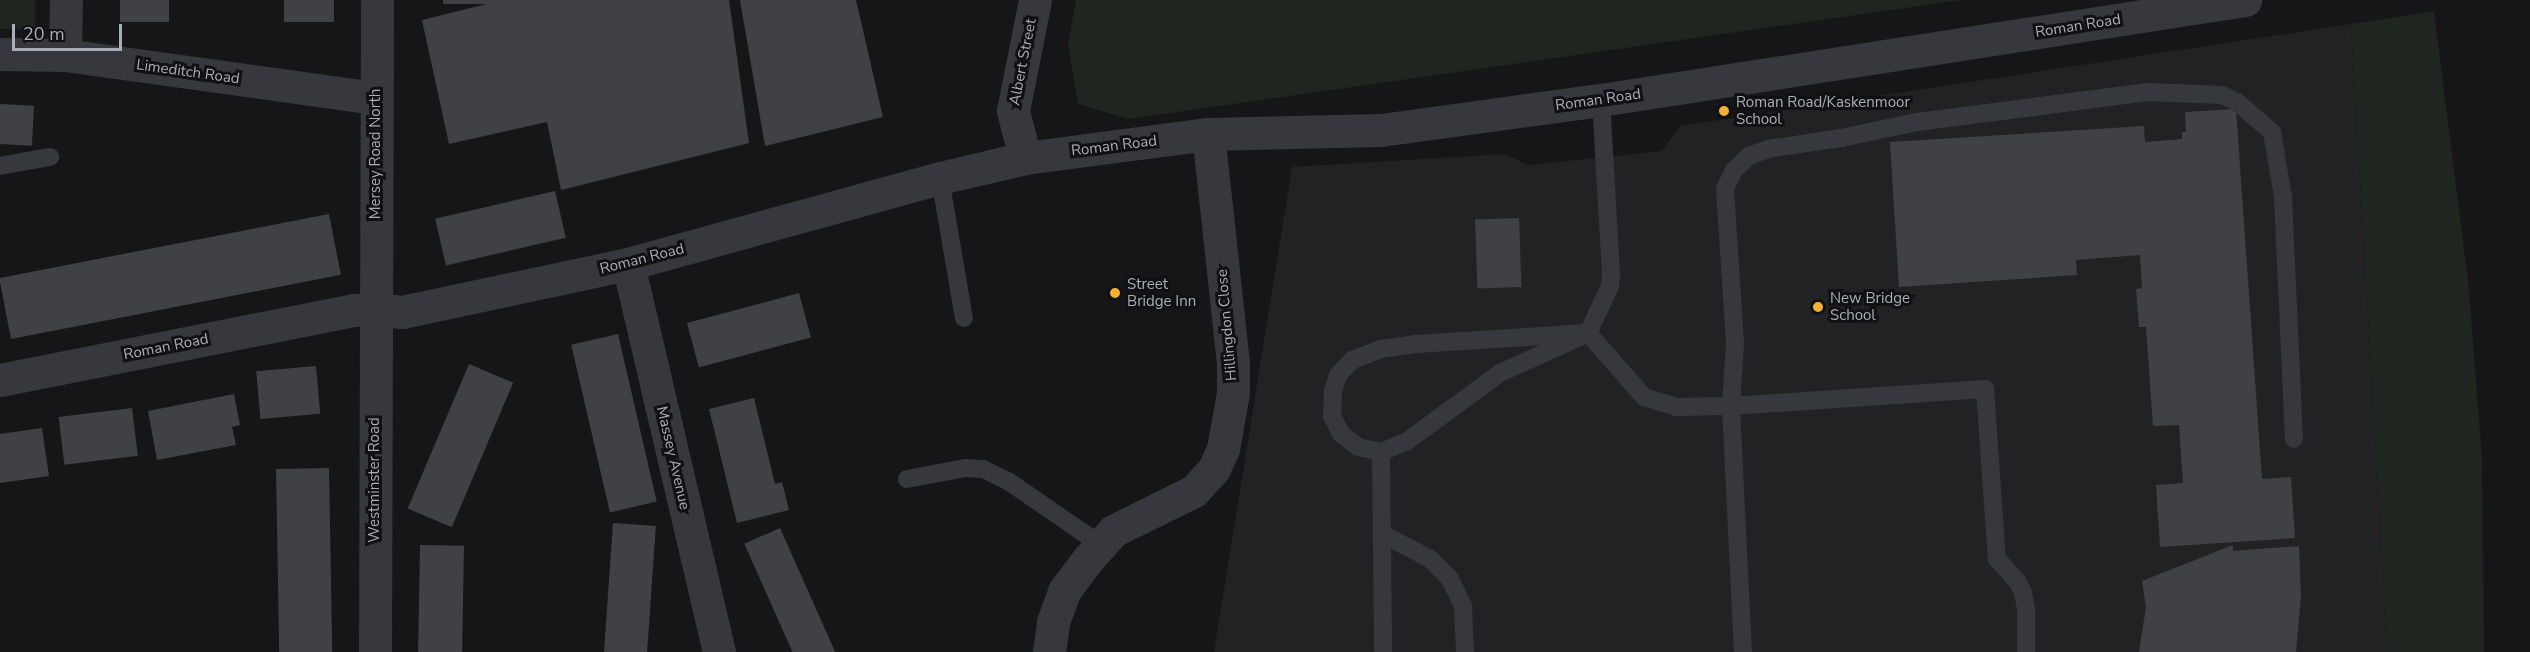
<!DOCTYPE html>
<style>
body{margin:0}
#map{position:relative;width:2530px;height:652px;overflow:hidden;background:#161618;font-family:"Nunito Sans",sans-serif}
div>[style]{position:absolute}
.built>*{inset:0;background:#222225}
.green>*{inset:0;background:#1e261f;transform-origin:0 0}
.building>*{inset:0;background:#404145;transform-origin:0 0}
.service>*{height:18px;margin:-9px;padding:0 9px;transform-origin:9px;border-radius:9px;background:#37383d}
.minor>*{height:33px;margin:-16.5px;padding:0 16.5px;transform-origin:16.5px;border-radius:16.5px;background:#37383d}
.tertiary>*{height:33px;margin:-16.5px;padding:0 16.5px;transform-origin:16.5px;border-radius:16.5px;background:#37383d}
.dots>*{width:16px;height:16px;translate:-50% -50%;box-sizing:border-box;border:3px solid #111113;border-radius:50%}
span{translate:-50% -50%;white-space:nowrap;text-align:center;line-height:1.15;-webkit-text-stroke:6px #111113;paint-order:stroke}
.street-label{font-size:15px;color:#a8adb8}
.poi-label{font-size:15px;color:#a8adb8}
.left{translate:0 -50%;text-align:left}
.scale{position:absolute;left:12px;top:24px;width:110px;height:27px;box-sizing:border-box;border:3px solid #a8adb8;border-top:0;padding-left:8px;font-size:18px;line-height:21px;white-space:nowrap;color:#a8adb8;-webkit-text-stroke:4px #111113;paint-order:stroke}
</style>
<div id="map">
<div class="built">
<i style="clip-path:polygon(2351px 24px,2388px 652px,1214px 652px,1292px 167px,1505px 154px,1528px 165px,1662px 151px,1680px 126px)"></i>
</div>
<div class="green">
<i style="left:0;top:0;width:35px;height:29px"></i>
<i style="clip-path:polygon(1076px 0,1961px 0,1128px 119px,1078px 104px,1068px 45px)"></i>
<i style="clip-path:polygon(2434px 11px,2469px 289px,2482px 460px,2484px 652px,2388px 652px,2351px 24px)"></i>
</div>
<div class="building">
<i style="left:120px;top:0;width:49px;height:22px"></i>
<i style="left:284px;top:0;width:50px;height:22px"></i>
<i style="clip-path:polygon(443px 0,729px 0,749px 143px,561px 190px,547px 122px,449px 144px,422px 20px,487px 4px,443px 4px)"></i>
<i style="clip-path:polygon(740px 0,856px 0,883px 117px,765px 146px)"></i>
<i style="left:0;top:104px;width:34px;height:40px;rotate:3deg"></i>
<i style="clip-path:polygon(2236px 109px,2262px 479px,2291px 477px,2295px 538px,2160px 547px,2156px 485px,2183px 483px,2179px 425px,2153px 426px,2146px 327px,2139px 327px,2136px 289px,2142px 288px,2140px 255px,2076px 260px,2077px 275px,1899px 287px,1890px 142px,2144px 126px,2145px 142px,2182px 139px,2182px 132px,2186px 132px,2185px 112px)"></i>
<i style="left:555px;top:191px;width:48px;height:123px;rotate:77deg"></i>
<i style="left:329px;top:214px;width:62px;height:336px;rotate:79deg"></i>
<i style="left:1519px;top:218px;width:69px;height:44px;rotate:88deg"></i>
<i style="left:799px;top:293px;width:46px;height:116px;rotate:75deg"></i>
<i style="left:618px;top:334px;width:172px;height:48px;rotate:77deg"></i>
<i style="left:469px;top:364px;width:48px;height:157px;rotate:23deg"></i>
<i style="left:316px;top:366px;width:48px;height:60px;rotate:85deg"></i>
<i style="clip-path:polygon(234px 394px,240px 425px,232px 427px,236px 445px,157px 460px,148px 411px)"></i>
<i style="clip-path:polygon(754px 398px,775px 484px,782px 482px,789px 510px,737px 523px,709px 409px)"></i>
<i style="left:132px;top:408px;width:48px;height:74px;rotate:83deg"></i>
<i style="clip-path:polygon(42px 428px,49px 476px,0 483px,0 434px)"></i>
<i style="left:329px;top:468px;width:184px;height:53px;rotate:89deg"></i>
<i style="left:613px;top:523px;width:43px;height:129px;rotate:4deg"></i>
<i style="left:780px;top:528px;width:136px;height:39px;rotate:66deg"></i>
<i style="left:420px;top:545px;width:44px;height:107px;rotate:1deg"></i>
<i style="clip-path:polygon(2233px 545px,2233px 551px,2299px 546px,2301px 596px,2296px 652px,2139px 652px,2146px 607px,2142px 581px)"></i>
</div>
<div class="service">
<i style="left:1601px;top:100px;width:173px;rotate:86.7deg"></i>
<i style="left:1611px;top:273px;width:13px;rotate:94deg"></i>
<i style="left:1610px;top:286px;width:52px;rotate:115.1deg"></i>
<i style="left:1588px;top:333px;width:172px;rotate:176.3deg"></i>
<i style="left:1416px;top:344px;width:35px;rotate:172deg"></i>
<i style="left:1381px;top:349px;width:31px;rotate:159deg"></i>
<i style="left:1352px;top:360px;width:21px;rotate:133deg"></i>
<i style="left:1338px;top:375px;width:17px;rotate:107deg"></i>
<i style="left:1333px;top:391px;width:25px;rotate:92deg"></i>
<i style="left:1332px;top:416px;width:20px;rotate:63deg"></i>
<i style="left:1341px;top:434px;width:21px;rotate:37deg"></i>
<i style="left:1358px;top:447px;width:24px;rotate:12deg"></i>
<i style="left:1381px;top:452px;width:27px;rotate:-22deg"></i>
<i style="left:1406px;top:442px;width:117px;rotate:-36.3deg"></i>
<i style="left:1500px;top:373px;width:97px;rotate:-24.4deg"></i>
<i style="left:1588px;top:333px;width:85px;rotate:48.8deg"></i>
<i style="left:1644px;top:397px;width:34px;rotate:17deg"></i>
<i style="left:1676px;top:407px;width:55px;rotate:-1deg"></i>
<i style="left:1731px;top:406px;width:63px;rotate:-86.4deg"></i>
<i style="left:1735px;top:343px;width:154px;rotate:-93.7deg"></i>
<i style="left:1725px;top:189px;width:21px;rotate:-65deg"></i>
<i style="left:1734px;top:170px;width:21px;rotate:-43deg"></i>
<i style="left:1749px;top:156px;width:20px;rotate:-20deg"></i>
<i style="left:1768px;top:149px;width:74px;rotate:-8.6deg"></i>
<i style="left:1841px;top:138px;width:78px;rotate:-11.9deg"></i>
<i style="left:1917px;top:122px;width:233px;rotate:-7.4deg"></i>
<i style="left:2148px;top:92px;width:74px;rotate:2.3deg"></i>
<i style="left:2222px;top:95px;width:17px;rotate:25deg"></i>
<i style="left:2237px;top:102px;width:46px;rotate:40.6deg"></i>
<i style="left:2272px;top:132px;width:66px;rotate:80.4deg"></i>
<i style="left:2283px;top:197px;width:242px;rotate:87.4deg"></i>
<i style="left:0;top:166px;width:51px;rotate:-10.2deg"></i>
<i style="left:940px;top:178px;width:142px;rotate:80.3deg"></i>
<i style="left:1381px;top:452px;width:200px;rotate:89.4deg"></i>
<i style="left:907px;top:479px;width:60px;rotate:-10.6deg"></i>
<i style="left:966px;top:468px;width:17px;rotate:3deg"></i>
<i style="left:983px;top:469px;width:28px;rotate:26deg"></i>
<i style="left:1008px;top:481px;width:113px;rotate:34.5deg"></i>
<i style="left:1382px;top:534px;width:53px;rotate:27.1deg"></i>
<i style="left:1429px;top:558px;width:30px;rotate:45deg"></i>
<i style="left:1450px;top:579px;width:30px;rotate:64deg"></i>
<i style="left:1463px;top:606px;width:46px;rotate:87.5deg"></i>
<i style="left:1743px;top:652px;width:246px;rotate:-92.8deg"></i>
<i style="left:1731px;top:406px;width:255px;rotate:-3.8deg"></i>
<i style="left:1985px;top:389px;width:170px;rotate:86deg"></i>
<i style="left:1997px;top:559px;width:31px;rotate:48deg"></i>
<i style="left:2018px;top:582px;width:12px;rotate:66deg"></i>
<i style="left:2023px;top:593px;width:16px;rotate:79deg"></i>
<i style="left:2026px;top:609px;width:43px;rotate:90deg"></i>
</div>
<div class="minor">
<i style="left:0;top:54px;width:65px;rotate:0.9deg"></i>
<i style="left:65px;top:55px;width:314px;rotate:7.9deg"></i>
<i style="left:65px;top:55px;width:55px;rotate:-89deg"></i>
<i style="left:1025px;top:158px;width:49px;rotate:-104.3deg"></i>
<i style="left:1013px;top:111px;width:113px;rotate:-78.8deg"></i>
<i style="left:628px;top:264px;width:399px;rotate:76.8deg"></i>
<i style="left:1049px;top:652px;width:30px;rotate:-82deg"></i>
<i style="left:1053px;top:622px;width:33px;rotate:-70deg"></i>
<i style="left:1064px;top:591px;width:41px;rotate:-52.9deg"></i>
<i style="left:1089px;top:558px;width:36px;rotate:-48deg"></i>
<i style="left:1113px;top:531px;width:90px;rotate:-26.3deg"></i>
<i style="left:1194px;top:491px;width:30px;rotate:-48deg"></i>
<i style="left:1214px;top:469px;width:22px;rotate:-66deg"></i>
<i style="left:1223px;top:449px;width:57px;rotate:-79.9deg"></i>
<i style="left:1233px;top:393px;width:30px;rotate:-90deg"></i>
<i style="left:1233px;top:363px;width:230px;rotate:-96.2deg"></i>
</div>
<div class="tertiary">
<i style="left:0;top:380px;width:360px;rotate:-11.2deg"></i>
<i style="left:353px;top:310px;width:23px;rotate:-2deg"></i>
<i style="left:376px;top:309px;width:26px;rotate:7deg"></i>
<i style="left:402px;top:312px;width:231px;rotate:-12deg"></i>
<i style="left:628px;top:264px;width:324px;rotate:-15.4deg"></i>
<i style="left:940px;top:178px;width:87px;rotate:-13.2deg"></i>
<i style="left:1025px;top:158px;width:185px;rotate:-7.5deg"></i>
<i style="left:1208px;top:134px;width:173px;rotate:-1.3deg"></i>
<i style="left:1381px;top:130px;width:222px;rotate:-7.8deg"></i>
<i style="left:1601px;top:100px;width:652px;rotate:-8.83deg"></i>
<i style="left:375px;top:652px;width:652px;rotate:-89.82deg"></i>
</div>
<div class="dots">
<i style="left:1724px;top:111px;background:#f2b134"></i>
<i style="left:1115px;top:293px;background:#f2b134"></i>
<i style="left:1818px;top:307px;background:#f2b134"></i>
</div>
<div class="street-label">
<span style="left:2078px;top:26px;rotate:-9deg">Roman Road</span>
<span style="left:1023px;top:62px;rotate:-79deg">Albert Street</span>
<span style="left:188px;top:72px;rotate:8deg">Limeditch Road</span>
<span style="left:1598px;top:100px;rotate:-8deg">Roman Road</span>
<span style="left:1114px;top:146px;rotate:-7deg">Roman Road</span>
<span style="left:376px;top:154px;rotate:-90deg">Mersey Road North</span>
<span style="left:642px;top:259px;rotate:-14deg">Roman Road</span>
<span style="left:1227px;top:325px;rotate:-95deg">Hillingdon Close</span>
<span style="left:166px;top:347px;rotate:-11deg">Roman Road</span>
<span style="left:673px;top:458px;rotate:77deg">Massey Avenue</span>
<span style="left:375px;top:480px;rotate:-90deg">Westminster Road</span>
</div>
<div class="poi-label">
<span class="left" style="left:1736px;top:111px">Roman Road/Kaskenmoor<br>School</span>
<span class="left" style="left:1127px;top:293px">Street<br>Bridge Inn</span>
<span class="left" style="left:1830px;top:307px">New Bridge<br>School</span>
</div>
<div class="scale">20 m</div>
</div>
